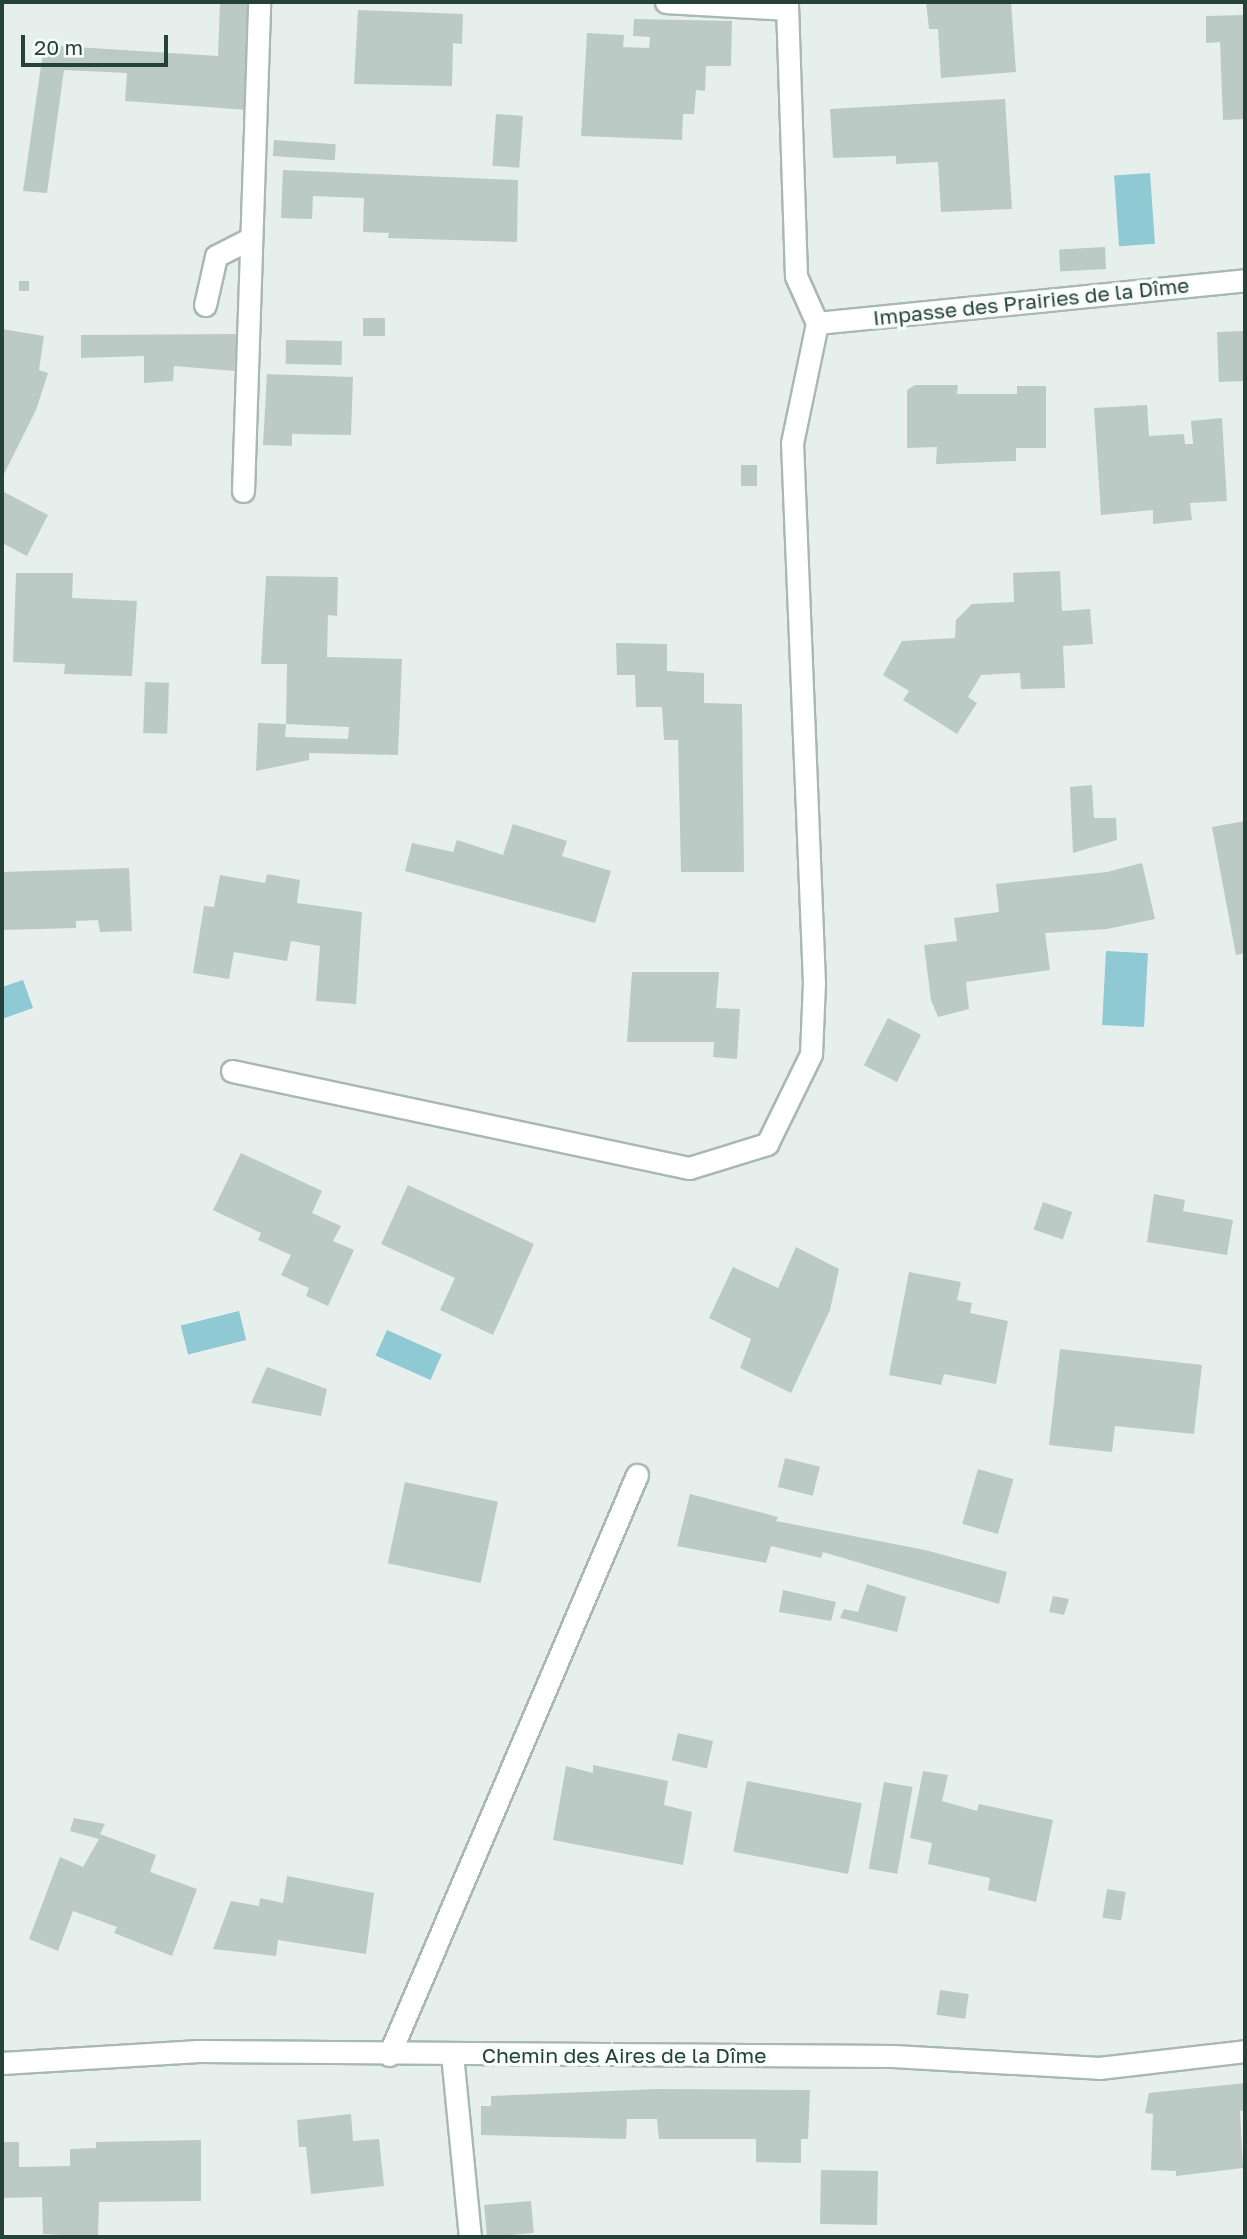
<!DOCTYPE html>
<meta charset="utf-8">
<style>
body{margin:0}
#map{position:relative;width:1247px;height:2239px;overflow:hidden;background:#e6efeb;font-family:"Golos Text",sans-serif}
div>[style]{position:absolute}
.water>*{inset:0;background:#8ec9d4;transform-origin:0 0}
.building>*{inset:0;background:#bbcac4;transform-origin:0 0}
.roads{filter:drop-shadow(2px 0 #a8b8b2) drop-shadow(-2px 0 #a8b8b2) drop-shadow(0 2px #a8b8b2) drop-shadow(0 -2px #a8b8b2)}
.street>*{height:21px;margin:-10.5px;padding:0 10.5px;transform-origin:10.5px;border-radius:10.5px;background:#fff}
span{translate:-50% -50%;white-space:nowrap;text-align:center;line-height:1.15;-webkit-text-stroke:7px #f7fbf9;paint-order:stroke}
.street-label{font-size:21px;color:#24423a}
.frame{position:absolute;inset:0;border:4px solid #24423a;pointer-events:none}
.scale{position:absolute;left:21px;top:35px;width:147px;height:32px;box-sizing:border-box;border:4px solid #24423a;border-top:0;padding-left:9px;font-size:21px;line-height:24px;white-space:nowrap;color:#24423a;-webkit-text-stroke:5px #f7fbf9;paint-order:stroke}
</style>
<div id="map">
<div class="water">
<i style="left:1150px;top:173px;width:71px;height:36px;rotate:86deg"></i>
<i style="left:1106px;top:951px;width:42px;height:74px;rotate:3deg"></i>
<i style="clip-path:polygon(23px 980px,33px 1008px,2px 1019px,2px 987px)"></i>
<i style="left:239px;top:1311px;width:30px;height:60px;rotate:76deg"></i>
<i style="left:387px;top:1330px;width:60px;height:28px;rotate:24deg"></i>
</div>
<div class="building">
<i style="clip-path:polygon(220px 2px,252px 2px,248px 110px,125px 101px,127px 73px,64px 70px,47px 193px,23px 191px,44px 45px,218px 56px)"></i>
<i style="clip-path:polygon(926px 2px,1011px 2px,1016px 72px,941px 78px,938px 29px,929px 29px)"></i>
<i style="clip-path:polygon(358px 10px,463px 14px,462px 44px,453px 43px,452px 86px,354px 84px)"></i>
<i style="clip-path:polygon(1245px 15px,1245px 119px,1223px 120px,1220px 42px,1206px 43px,1206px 16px)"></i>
<i style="clip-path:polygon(634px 19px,732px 21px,731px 66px,706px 66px,705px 91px,696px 90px,694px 114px,683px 114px,682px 140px,581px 136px,587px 33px,624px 35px,623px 47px,649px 48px,650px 37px,633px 36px)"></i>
<i style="clip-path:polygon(1005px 99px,1012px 209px,941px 212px,938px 162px,896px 164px,896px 156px,833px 158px,830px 109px)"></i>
<i style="left:496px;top:114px;width:27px;height:52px;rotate:4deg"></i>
<i style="left:274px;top:140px;width:62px;height:16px;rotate:4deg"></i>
<i style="clip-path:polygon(283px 170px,518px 180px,517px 242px,388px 238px,389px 233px,363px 232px,364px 198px,313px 196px,312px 219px,281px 218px)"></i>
<i style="left:1105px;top:247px;width:22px;height:46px;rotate:87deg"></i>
<i style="left:19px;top:281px;width:10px;height:10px"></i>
<i style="left:363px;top:318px;width:22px;height:18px"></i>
<i style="clip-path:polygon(2px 329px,44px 336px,39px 370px,48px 373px,36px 410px,2px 478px)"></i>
<i style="left:1243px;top:331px;width:50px;height:26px;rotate:88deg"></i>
<i style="clip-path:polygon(237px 334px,235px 371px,174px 366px,173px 381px,144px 383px,144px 356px,81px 358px,81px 335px)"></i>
<i style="left:286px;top:340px;width:56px;height:24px;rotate:1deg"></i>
<i style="clip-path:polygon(267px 374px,353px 377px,351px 435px,292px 434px,292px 446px,263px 445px)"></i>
<i style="clip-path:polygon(915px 385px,958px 385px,957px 394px,1017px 394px,1017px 386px,1046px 386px,1046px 448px,1016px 448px,1016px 461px,936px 464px,937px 447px,907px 448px,907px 390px)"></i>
<i style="clip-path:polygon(1147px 405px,1149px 436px,1184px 434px,1185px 444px,1193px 444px,1191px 421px,1222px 418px,1227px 501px,1190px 503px,1192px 520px,1153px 524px,1153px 510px,1101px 515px,1094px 408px)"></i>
<i style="left:741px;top:465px;width:16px;height:21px"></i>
<i style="clip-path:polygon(2px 491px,48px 515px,27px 556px,2px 543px)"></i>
<i style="clip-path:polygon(1060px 571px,1062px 611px,1090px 609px,1093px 644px,1063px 646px,1065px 688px,1021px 689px,1020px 673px,981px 675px,968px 697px,977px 703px,957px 734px,903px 700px,909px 691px,883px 675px,902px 641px,955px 638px,956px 620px,972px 604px,1014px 602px,1013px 573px)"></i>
<i style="clip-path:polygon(16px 573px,73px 573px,72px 598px,137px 601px,132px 676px,64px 674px,65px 664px,13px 662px)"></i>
<i style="clip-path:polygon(266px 576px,338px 577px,337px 616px,328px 615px,327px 657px,402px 659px,398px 755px,309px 753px,309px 760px,256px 771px,258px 723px,286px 724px,285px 737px,348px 739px,349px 727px,286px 724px,287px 664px,261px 664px)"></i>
<i style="clip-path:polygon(616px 643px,667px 644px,667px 671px,704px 673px,704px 703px,742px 704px,744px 872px,681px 872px,678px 740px,664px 740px,662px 707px,636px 707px,635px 675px,617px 675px)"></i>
<i style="left:145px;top:682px;width:24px;height:51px;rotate:2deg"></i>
<i style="clip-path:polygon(1092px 785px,1094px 818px,1116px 818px,1117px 840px,1073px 853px,1070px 787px)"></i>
<i style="clip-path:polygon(1245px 821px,1245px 953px,1236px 955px,1212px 827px)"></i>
<i style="clip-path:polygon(513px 824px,567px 841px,562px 856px,611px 871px,595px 923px,405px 871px,412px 843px,453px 852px,457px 840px,503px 855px)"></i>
<i style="clip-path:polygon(1142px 863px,1155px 919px,1107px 929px,1045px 933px,1050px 970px,966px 982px,969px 1009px,938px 1017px,931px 1000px,924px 945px,957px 941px,954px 918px,999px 912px,996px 884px,1107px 872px)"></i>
<i style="clip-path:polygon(129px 868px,132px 931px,100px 932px,98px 920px,76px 921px,76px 928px,2px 930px,2px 872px)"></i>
<i style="clip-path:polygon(267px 874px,300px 880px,297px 903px,362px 912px,356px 1004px,316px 1001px,320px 946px,291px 941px,287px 961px,234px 952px,229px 979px,193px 973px,204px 906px,214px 907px,220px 875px,265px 883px)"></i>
<i style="clip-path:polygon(632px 972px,719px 972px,716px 1008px,740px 1009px,737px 1059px,713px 1057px,714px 1042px,627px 1042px)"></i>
<i style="left:888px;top:1018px;width:37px;height:53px;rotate:27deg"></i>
<i style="clip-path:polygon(241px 1153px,322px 1191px,312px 1213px,341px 1226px,333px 1241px,354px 1250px,328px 1306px,306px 1296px,309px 1288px,281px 1275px,291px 1255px,258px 1240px,261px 1233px,213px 1210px)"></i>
<i style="clip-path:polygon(408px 1185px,534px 1244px,493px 1335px,440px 1310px,455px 1278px,381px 1244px)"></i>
<i style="clip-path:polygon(1154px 1194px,1185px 1200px,1183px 1211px,1233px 1220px,1227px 1255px,1147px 1242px)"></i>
<i style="left:1043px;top:1202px;width:31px;height:29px;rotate:19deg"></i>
<i style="clip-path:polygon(796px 1247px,839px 1269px,830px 1310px,791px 1393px,740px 1368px,751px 1339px,709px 1318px,733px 1267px,778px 1288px)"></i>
<i style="clip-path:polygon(909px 1272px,961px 1282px,957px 1300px,972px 1303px,970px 1313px,1008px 1321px,996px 1384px,944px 1374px,941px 1385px,889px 1375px)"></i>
<i style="clip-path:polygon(1060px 1349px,1202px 1365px,1194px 1434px,1115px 1426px,1112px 1452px,1049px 1445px)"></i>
<i style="clip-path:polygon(267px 1367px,327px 1389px,321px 1416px,251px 1403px)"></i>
<i style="left:785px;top:1458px;width:36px;height:30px;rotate:14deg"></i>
<i style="left:978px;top:1469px;width:37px;height:57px;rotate:16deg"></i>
<i style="left:405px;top:1482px;width:95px;height:83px;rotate:12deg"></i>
<i style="clip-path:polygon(690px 1494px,778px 1517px,776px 1521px,925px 1550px,1007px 1572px,999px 1604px,823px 1552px,821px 1558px,771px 1546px,766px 1563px,677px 1546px)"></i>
<i style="clip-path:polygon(867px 1584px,906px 1597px,897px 1632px,840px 1618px,844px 1609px,858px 1612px)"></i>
<i style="clip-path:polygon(783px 1590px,836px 1602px,831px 1621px,779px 1612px)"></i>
<i style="clip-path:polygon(1053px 1596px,1069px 1599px,1064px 1615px,1049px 1612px)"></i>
<i style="left:678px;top:1733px;width:36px;height:28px;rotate:13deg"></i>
<i style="clip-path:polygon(593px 1765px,668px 1781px,664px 1805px,692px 1812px,683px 1865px,553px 1840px,566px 1766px,593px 1773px)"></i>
<i style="clip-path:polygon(923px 1771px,948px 1775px,942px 1801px,977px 1811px,979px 1804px,1053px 1820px,1036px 1902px,988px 1890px,990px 1878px,928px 1864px,932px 1843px,910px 1838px)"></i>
<i style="left:747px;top:1781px;width:117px;height:72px;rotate:11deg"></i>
<i style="left:884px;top:1782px;width:29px;height:88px;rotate:10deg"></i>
<i style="clip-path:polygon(74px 1818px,105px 1824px,100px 1834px,156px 1855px,150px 1872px,197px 1889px,172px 1956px,114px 1933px,117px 1927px,73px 1911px,58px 1951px,29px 1939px,60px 1857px,83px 1867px,99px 1839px,70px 1831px)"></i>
<i style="clip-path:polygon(287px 1876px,374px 1893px,366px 1954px,278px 1940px,276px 1956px,213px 1949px,231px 1901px,259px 1906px,260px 1898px,283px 1903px)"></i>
<i style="left:1107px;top:1889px;width:19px;height:29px;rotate:9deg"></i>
<i style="left:940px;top:1990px;width:29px;height:25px;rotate:8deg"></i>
<i style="clip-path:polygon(1245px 2083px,1245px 2110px,1240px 2111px,1243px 2168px,1176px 2176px,1176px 2171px,1151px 2170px,1153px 2114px,1145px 2113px,1149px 2093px)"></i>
<i style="clip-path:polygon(658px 2089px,810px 2090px,808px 2139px,801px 2139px,801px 2163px,756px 2162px,756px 2139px,659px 2139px,657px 2119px,627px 2119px,626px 2139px,481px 2135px,481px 2106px,491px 2106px,491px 2096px)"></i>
<i style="clip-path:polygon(351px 2114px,353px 2141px,379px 2139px,384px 2186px,311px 2194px,306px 2147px,299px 2147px,297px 2120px)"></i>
<i style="clip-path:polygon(201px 2140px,201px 2201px,99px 2202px,98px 2237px,43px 2234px,42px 2197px,2px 2198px,2px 2142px,19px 2142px,19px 2167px,70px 2166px,70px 2149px,96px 2148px,96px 2142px)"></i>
<i style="left:821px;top:2170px;width:57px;height:54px;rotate:1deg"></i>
<i style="left:531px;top:2201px;width:32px;height:47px;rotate:85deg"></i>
</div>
<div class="roads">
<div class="street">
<i style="left:666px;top:2px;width:121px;rotate:3.3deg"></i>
<i style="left:205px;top:305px;width:50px;rotate:-77.3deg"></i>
<i style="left:216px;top:256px;width:39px;rotate:-27deg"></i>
<i style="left:817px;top:323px;width:430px;rotate:-5.7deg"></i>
<i style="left:243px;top:491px;width:489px;rotate:-88.1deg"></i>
<i style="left:232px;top:1071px;width:467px;rotate:12deg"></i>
<i style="left:689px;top:1168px;width:82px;rotate:-17.1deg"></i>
<i style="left:767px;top:1144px;width:100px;rotate:-63.9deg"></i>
<i style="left:811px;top:1054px;width:71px;rotate:-87.6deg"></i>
<i style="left:814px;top:983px;width:540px;rotate:-92.33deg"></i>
<i style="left:792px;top:443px;width:123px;rotate:-78.2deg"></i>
<i style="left:817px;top:323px;width:51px;rotate:-114.1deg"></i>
<i style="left:796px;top:276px;width:274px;rotate:-91.9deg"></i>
<i style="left:452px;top:2054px;width:184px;rotate:84.4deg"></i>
<i style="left:389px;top:2055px;width:631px;rotate:-66.85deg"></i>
<i style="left:2px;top:2063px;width:197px;rotate:-3.5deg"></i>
<i style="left:199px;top:2051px;width:694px;rotate:0.41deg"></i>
<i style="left:893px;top:2056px;width:206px;rotate:3.3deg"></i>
<i style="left:1099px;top:2068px;width:147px;rotate:-6.6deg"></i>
</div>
</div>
<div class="street-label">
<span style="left:1031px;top:301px;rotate:-6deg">Impasse des Prairies de la Dîme</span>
<span style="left:624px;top:2055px">Chemin des Aires de la Dîme</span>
</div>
<div class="frame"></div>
<div class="scale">20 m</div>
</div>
